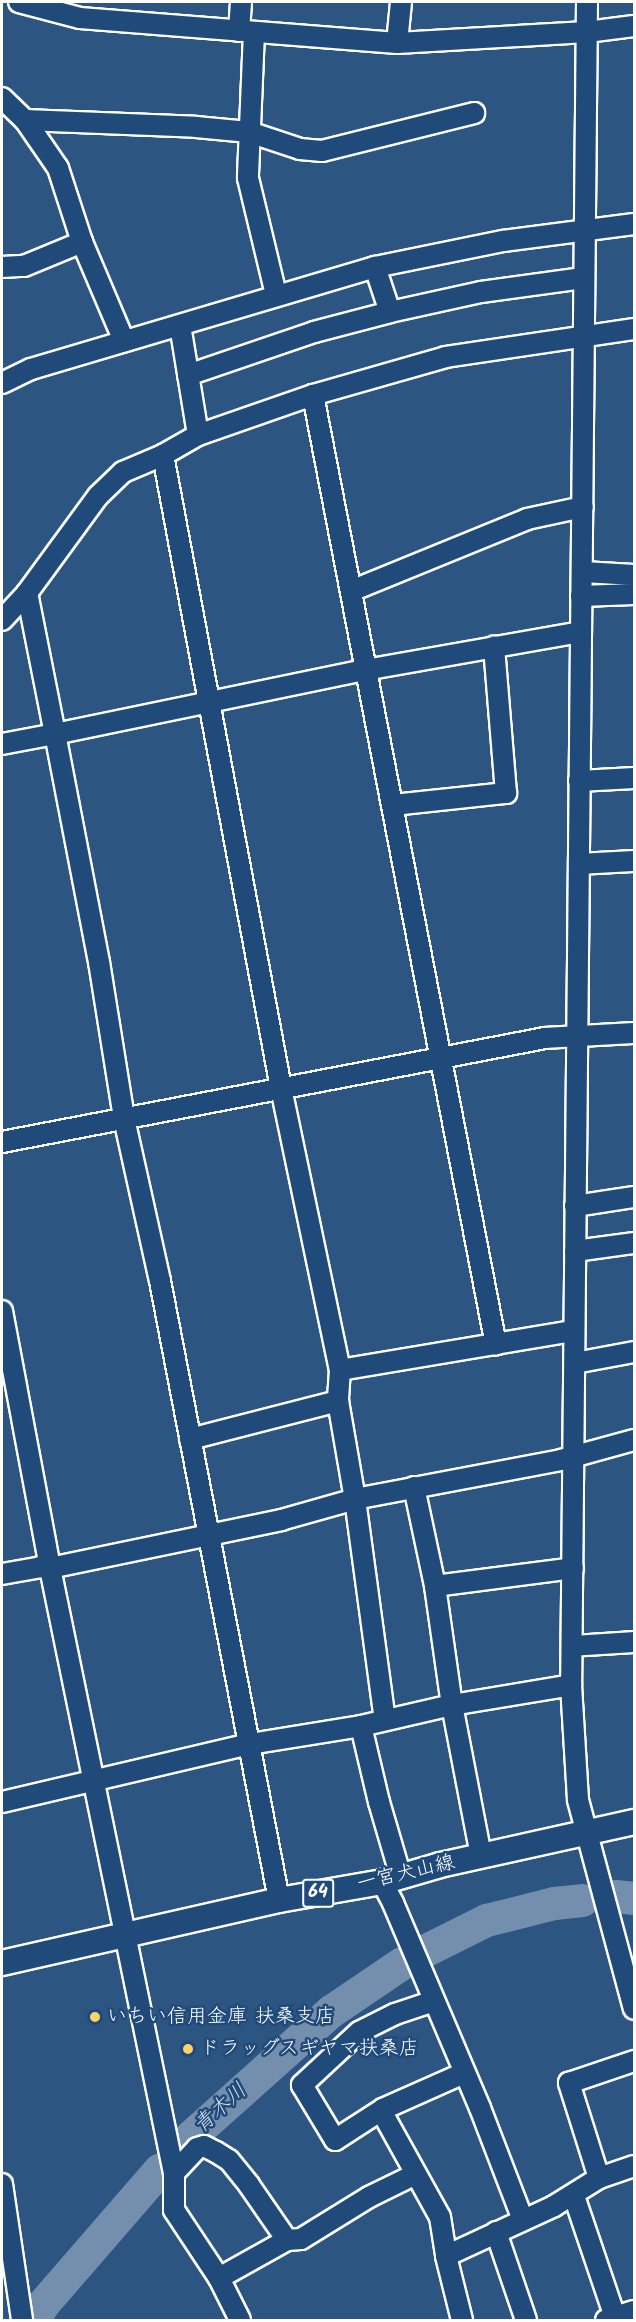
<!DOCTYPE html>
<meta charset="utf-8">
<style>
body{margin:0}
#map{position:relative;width:636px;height:2322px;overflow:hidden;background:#2c5582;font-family:Kalam,"Klee One",sans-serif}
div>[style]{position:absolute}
.river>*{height:33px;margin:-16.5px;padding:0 16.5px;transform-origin:16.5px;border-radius:16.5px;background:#748fad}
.roads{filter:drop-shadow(2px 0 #fff) drop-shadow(-2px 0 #fff) drop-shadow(0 2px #fff) drop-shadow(0 -2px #fff)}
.minor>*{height:20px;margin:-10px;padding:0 10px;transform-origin:10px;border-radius:10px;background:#1f4a7a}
.major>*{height:24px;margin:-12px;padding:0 12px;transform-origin:12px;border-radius:12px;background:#1f4a7a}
.dots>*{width:16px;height:16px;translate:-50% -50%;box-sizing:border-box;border:3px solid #1f4a7a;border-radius:50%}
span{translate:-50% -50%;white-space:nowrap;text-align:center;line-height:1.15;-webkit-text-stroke:5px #1f4a7a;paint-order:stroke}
.shield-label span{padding:2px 4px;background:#1f4a7a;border:2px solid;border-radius:4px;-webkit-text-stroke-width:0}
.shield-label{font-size:18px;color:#fff;font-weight:700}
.street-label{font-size:20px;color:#fff}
.poi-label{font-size:20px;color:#fff}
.left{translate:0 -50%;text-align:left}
.water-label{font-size:21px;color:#d5dde6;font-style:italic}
.frame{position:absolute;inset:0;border:3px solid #fff;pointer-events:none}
</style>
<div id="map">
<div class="river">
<i style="left:615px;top:1896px;width:19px;rotate:6deg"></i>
<i style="left:428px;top:1949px;width:65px;rotate:-26.6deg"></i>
<i style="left:486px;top:1920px;width:70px;rotate:-14deg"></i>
<i style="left:554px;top:1903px;width:28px;rotate:-6deg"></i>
<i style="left:182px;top:2144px;width:200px;rotate:-41.8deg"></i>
<i style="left:331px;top:2011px;width:86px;rotate:-34.1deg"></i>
<i style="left:36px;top:2316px;width:13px;rotate:-61deg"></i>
<i style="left:42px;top:2305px;width:179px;rotate:-49.1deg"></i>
</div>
<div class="roads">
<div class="minor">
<i style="left:19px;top:2px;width:63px;rotate:14.7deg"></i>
<i style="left:80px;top:18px;width:318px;rotate:4.5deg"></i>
<i style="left:397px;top:43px;width:190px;rotate:-3.3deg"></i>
<i style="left:587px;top:32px;width:47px;rotate:-7.3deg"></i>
<i style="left:587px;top:2px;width:1683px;rotate:90.54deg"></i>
<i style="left:571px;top:1685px;width:115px;rotate:86.5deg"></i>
<i style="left:578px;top:1800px;width:216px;rotate:75deg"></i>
<i style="left:239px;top:31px;width:29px;rotate:-86deg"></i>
<i style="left:254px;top:32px;width:146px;rotate:92.4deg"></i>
<i style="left:248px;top:178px;width:120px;rotate:76.5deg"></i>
<i style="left:397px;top:43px;width:41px;rotate:-84.4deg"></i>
<i style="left:2px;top:98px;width:32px;rotate:44deg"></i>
<i style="left:25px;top:120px;width:58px;rotate:55.5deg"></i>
<i style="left:58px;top:168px;width:78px;rotate:72deg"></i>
<i style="left:82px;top:242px;width:108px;rotate:67deg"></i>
<i style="left:25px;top:120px;width:171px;rotate:2.3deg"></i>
<i style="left:196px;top:127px;width:53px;rotate:5.4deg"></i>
<i style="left:249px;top:132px;width:54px;rotate:18.4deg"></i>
<i style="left:300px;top:149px;width:22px;rotate:5deg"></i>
<i style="left:322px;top:151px;width:157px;rotate:-14deg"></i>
<i style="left:2px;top:267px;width:22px;rotate:-3deg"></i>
<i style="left:24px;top:266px;width:63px;rotate:-22.5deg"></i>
<i style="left:375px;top:267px;width:47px;rotate:71.6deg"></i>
<i style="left:180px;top:325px;width:111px;rotate:80.7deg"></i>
<i style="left:188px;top:375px;width:133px;rotate:-18.8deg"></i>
<i style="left:314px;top:332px;width:79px;rotate:-14.7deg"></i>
<i style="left:390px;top:312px;width:93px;rotate:-12.4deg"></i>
<i style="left:481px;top:292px;width:103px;rotate:-7.8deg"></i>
<i style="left:2px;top:383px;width:32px;rotate:-26deg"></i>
<i style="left:31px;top:369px;width:359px;rotate:-16.5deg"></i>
<i style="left:375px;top:267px;width:131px;rotate:-11.5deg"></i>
<i style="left:503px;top:241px;width:132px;rotate:-7.4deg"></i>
<i style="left:313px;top:395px;width:967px;rotate:79.1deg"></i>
<i style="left:163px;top:455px;width:644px;rotate:79.44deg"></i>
<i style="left:281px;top:1088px;width:288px;rotate:78.2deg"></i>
<i style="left:340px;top:1370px;width:31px;rotate:94deg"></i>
<i style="left:338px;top:1401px;width:99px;rotate:80.2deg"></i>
<i style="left:355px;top:1499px;width:223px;rotate:82.3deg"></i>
<i style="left:583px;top:572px;width:51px;rotate:3.4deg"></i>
<i style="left:351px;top:591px;width:190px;rotate:-22.2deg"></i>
<i style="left:527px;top:519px;width:57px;rotate:-12.1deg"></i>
<i style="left:581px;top:596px;width:53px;rotate:-2.2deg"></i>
<i style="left:2px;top:620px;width:37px;rotate:-47deg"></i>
<i style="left:27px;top:593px;width:120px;rotate:-53.8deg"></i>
<i style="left:98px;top:496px;width:35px;rotate:-44deg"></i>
<i style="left:123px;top:472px;width:43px;rotate:-23deg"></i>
<i style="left:163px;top:455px;width:40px;rotate:-29.7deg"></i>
<i style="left:198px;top:435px;width:122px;rotate:-19.2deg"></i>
<i style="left:313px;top:395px;width:138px;rotate:-15.9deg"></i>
<i style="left:446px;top:357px;width:190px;rotate:-8.5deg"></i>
<i style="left:2px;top:744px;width:54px;rotate:-10.7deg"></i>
<i style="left:55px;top:734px;width:144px;rotate:-101.2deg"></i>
<i style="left:579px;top:781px;width:55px;rotate:-3.1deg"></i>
<i style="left:393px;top:805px;width:114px;rotate:-6.1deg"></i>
<i style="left:506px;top:793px;width:147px;rotate:-94.7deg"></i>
<i style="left:579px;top:864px;width:55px;rotate:-3.1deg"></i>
<i style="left:2px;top:1142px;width:553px;rotate:-10.84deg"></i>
<i style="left:545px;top:1038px;width:89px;rotate:-3.2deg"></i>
<i style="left:575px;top:1206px;width:60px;rotate:-8.7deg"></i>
<i style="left:575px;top:1251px;width:60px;rotate:-7.7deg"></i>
<i style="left:2px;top:1311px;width:261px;rotate:79.4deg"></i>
<i style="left:50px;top:1568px;width:618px;rotate:78.42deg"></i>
<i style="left:174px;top:2173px;width:37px;rotate:90deg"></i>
<i style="left:174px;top:2210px;width:82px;rotate:56.5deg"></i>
<i style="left:219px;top:2278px;width:47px;rotate:63.4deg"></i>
<i style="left:575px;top:1363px;width:60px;rotate:-10.6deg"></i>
<i style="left:340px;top:1370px;width:237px;rotate:-9.5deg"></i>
<i style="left:190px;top:1439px;width:153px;rotate:-14.4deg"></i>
<i style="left:414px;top:1487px;width:101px;rotate:78deg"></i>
<i style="left:435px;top:1586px;width:120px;rotate:81.9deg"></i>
<i style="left:452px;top:1705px;width:154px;rotate:79.1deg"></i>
<i style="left:2px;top:1574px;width:39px;rotate:-10deg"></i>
<i style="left:40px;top:1567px;width:10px;rotate:6deg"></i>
<i style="left:50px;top:1568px;width:236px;rotate:-11.7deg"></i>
<i style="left:281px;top:1520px;width:77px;rotate:-15.8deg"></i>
<i style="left:355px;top:1499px;width:210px;rotate:-10.7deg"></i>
<i style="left:561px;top:1460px;width:76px;rotate:-15.3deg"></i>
<i style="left:435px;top:1586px;width:139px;rotate:-7.4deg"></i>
<i style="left:572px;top:1646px;width:62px;rotate:-3.7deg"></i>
<i style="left:361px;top:1726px;width:78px;rotate:76.7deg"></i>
<i style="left:379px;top:1802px;width:78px;rotate:73.7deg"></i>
<i style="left:2px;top:1802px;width:255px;rotate:-13.2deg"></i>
<i style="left:250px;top:1744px;width:112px;rotate:-9.2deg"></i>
<i style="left:361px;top:1726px;width:93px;rotate:-13deg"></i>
<i style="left:452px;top:1705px;width:121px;rotate:-9.5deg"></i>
<i style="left:382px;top:1882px;width:24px;rotate:62deg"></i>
<i style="left:393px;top:1903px;width:223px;rotate:67deg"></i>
<i style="left:480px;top:2108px;width:120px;rotate:69deg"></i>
<i style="left:279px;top:1900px;width:630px;rotate:-100.88deg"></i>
<i style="left:160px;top:1281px;width:167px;rotate:-102.5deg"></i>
<i style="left:124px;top:1118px;width:158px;rotate:-99.1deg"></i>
<i style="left:99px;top:962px;width:232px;rotate:-100.9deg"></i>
<i style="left:55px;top:734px;width:317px;rotate:-11.7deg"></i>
<i style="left:365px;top:670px;width:219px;rotate:-10deg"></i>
<i style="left:434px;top:2001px;width:41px;rotate:161.6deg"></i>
<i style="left:395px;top:2014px;width:40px;rotate:153.4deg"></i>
<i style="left:359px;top:2032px;width:78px;rotate:137.1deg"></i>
<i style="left:302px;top:2085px;width:64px;rotate:59deg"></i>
<i style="left:335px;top:2140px;width:57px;rotate:-32.9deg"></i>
<i style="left:383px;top:2109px;width:89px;rotate:-24deg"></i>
<i style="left:383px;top:2109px;width:7px;rotate:82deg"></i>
<i style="left:384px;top:2116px;width:115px;rotate:61deg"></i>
<i style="left:440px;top:2217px;width:39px;rotate:81deg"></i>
<i style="left:446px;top:2256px;width:66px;rotate:76deg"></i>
<i style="left:174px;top:2173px;width:34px;rotate:-47deg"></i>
<i style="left:197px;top:2148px;width:7px;rotate:-16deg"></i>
<i style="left:204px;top:2146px;width:13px;rotate:27deg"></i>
<i style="left:216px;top:2152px;width:15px;rotate:32deg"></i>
<i style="left:229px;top:2160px;width:32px;rotate:51deg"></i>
<i style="left:249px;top:2185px;width:67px;rotate:55.4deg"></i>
<i style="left:287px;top:2240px;width:78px;rotate:150.8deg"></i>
<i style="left:599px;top:2178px;width:100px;rotate:-107.5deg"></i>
<i style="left:569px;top:2083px;width:69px;rotate:-18.7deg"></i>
<i style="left:2px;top:2184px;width:137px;rotate:81.6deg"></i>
<i style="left:574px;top:2196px;width:128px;rotate:71.3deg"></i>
<i style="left:496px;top:2232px;width:93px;rotate:71.2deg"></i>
<i style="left:287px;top:2240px;width:14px;rotate:-4deg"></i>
<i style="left:301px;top:2239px;width:80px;rotate:-31.7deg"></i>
<i style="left:369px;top:2197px;width:52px;rotate:-26.1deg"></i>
<i style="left:446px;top:2256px;width:119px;rotate:-24.8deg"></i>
<i style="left:554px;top:2206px;width:53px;rotate:-31.9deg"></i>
<i style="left:599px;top:2178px;width:37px;rotate:-19deg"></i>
<i style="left:606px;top:2320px;width:29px;rotate:-18deg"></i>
</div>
<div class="major">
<i style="left:2px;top:1963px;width:284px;rotate:-12.8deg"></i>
<i style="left:279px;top:1900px;width:105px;rotate:-9.9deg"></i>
<i style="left:382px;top:1882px;width:60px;rotate:-16.3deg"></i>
<i style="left:440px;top:1865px;width:199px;rotate:-12.5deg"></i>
</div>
</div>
<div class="dots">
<i style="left:95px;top:2017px;background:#ffd166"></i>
<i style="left:188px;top:2049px;background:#ffd166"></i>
</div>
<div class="shield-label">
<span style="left:318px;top:1893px">64</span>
</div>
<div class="street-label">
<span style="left:406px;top:1874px;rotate:-13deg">一宮犬山線</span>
</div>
<div class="poi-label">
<span class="left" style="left:107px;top:2017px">いちい信用金庫 扶桑支店</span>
<span class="left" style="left:200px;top:2049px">ドラッグスギヤマ扶桑店</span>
</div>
<div class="water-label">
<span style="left:221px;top:2109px;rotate:-42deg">青木川</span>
</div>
<div class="frame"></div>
</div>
